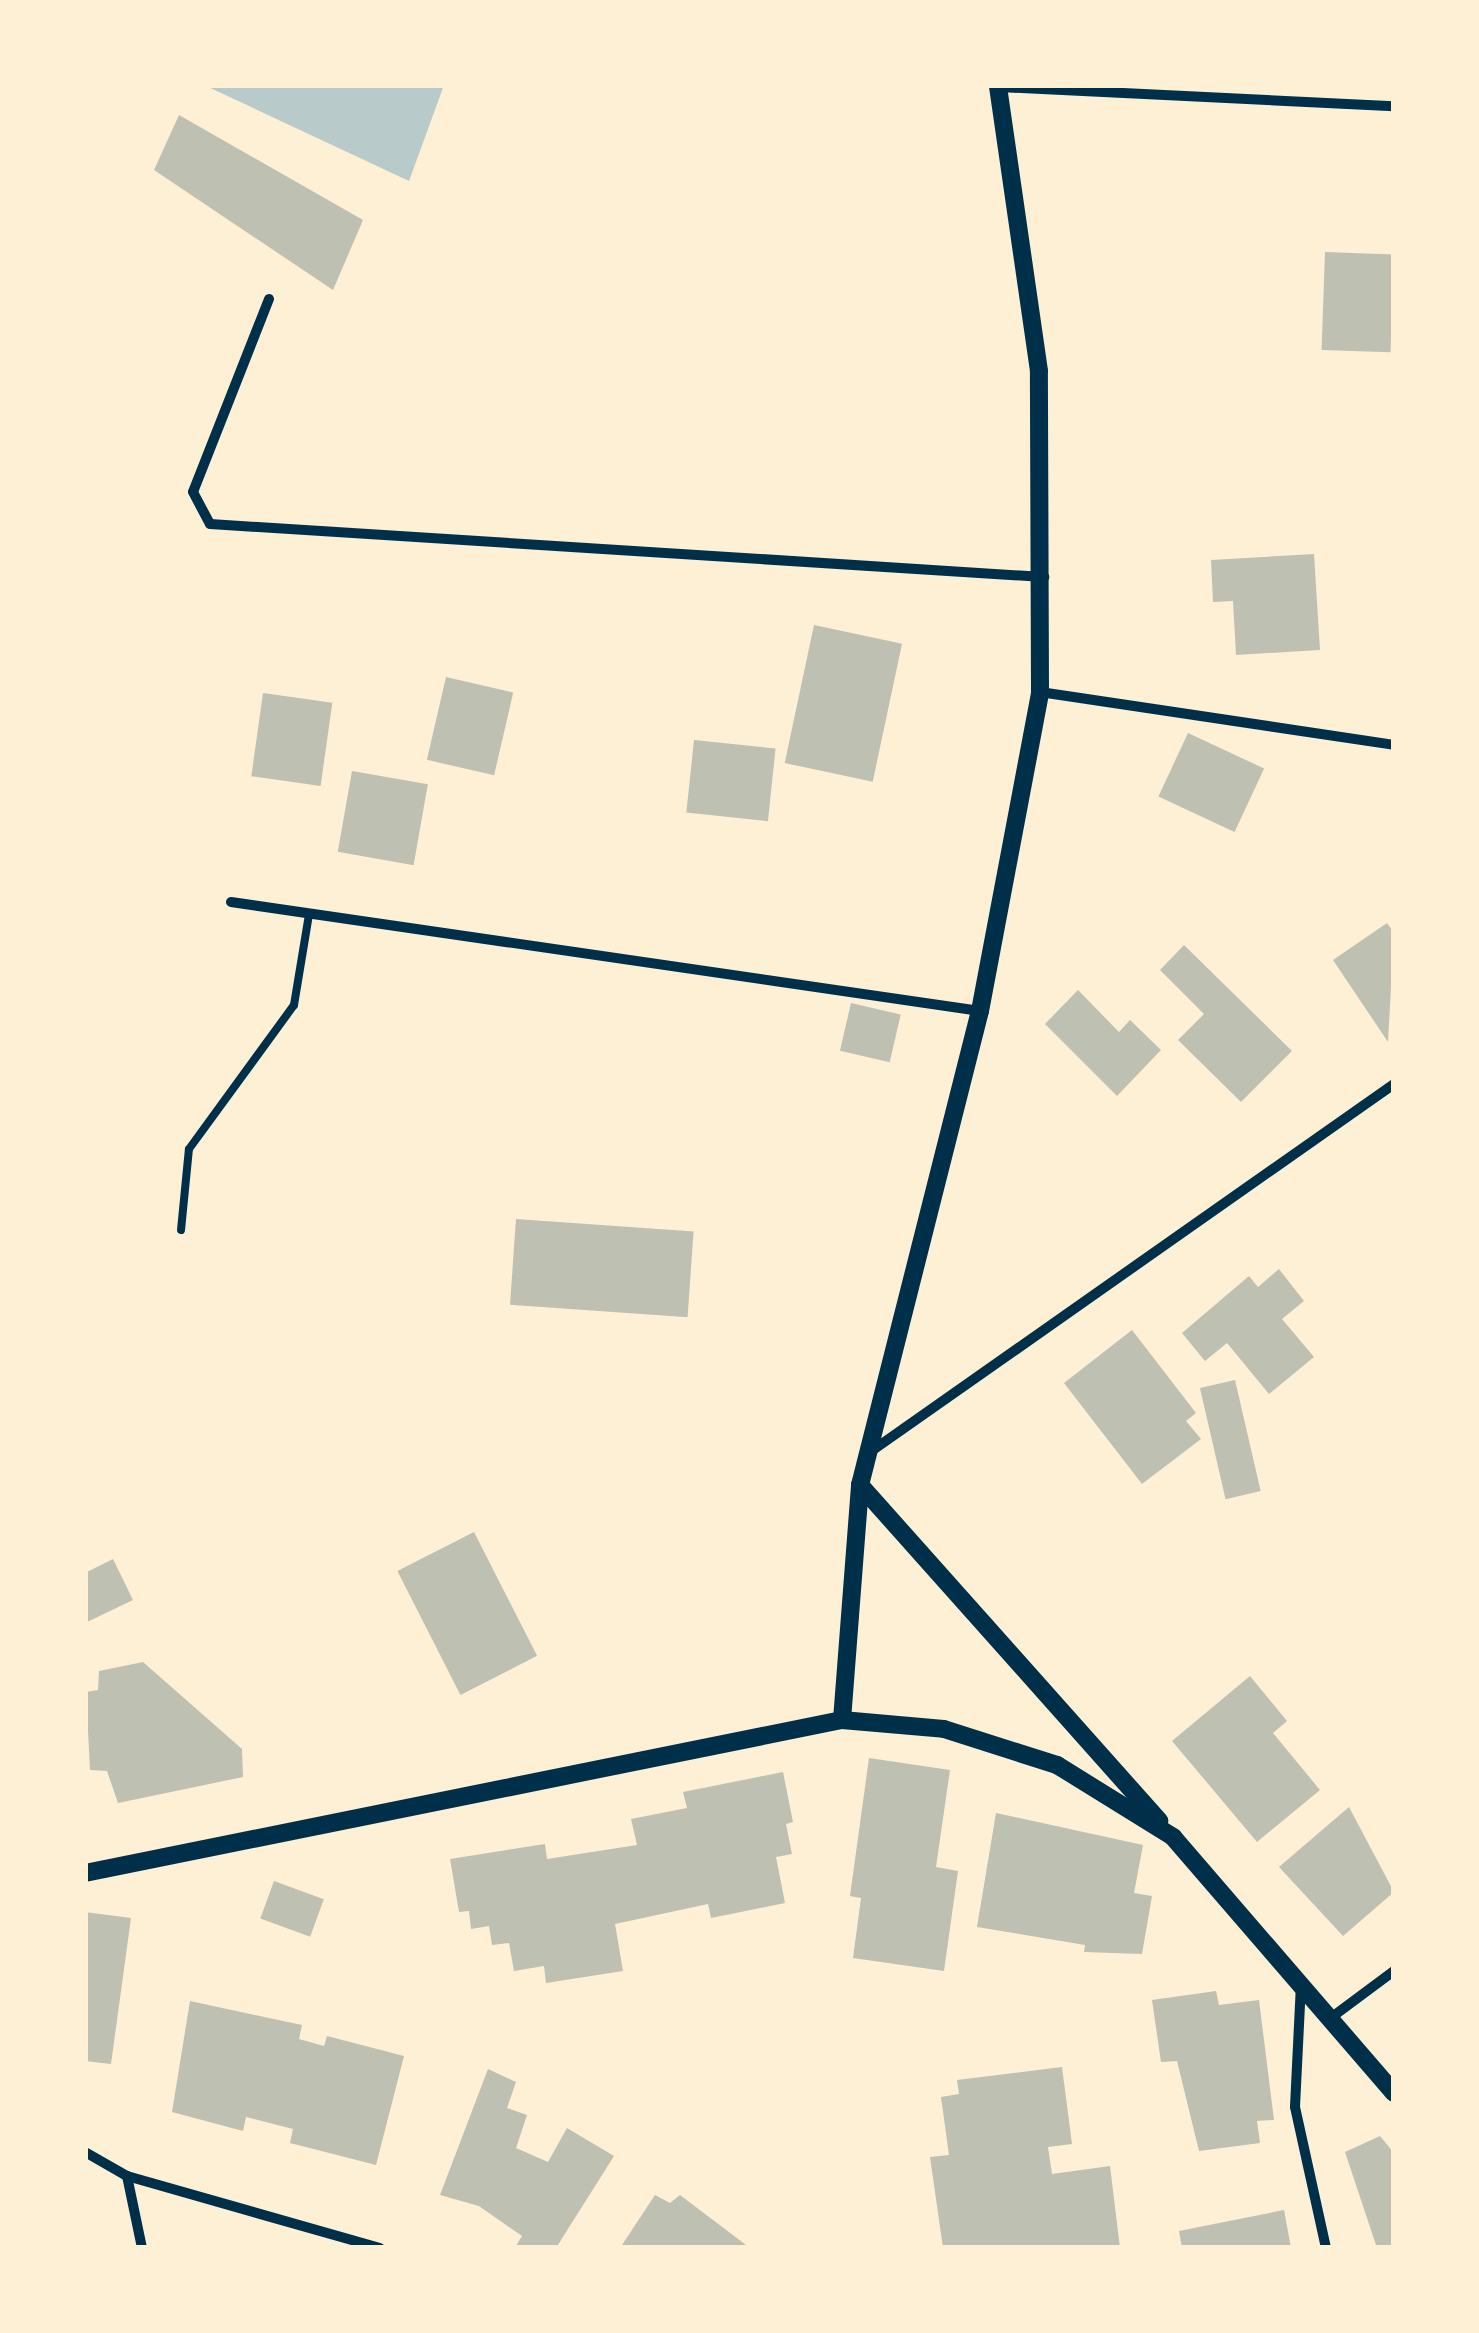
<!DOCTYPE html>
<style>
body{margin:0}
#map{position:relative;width:1479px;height:2333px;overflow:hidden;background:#fdf0d5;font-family:"DejaVu Sans",sans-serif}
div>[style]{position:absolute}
.green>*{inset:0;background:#b9caca}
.building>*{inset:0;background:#bec0b2;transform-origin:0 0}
.service>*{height:8px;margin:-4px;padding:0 4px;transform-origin:4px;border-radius:4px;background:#003049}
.minor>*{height:10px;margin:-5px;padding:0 5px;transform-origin:5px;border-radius:5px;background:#003049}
.tertiary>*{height:18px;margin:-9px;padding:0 9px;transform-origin:9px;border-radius:9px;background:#003049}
span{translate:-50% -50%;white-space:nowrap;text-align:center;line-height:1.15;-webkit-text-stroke:8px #fdf0d5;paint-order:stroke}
.frame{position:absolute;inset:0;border:88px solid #fdf0d5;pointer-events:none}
</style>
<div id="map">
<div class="green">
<i style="clip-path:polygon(204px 85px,444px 85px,409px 181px)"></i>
</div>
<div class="building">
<i style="clip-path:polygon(179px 115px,363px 220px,333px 290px,154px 170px)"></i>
<i style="left:1325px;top:252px;width:69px;height:98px;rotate:2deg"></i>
<i style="clip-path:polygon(1314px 554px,1320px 650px,1236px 655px,1233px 601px,1213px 602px,1211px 560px)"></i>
<i style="left:814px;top:625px;width:90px;height:141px;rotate:12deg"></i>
<i style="left:446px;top:677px;width:69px;height:85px;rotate:13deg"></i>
<i style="left:263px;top:693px;width:70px;height:84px;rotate:8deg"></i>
<i style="left:1188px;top:733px;width:84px;height:70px;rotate:25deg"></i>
<i style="left:694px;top:740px;width:82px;height:73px;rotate:6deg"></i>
<i style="left:352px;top:771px;width:77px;height:82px;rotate:10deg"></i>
<i style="clip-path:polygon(1387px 923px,1394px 933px,1388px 1042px,1333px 960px)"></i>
<i style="clip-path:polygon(1184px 945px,1292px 1051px,1241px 1102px,1178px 1040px,1204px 1014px,1160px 970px)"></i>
<i style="clip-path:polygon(1078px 990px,1119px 1032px,1130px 1020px,1161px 1050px,1117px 1096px,1045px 1024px)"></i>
<i style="left:851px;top:1003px;width:51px;height:49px;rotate:13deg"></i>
<i style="left:516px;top:1219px;width:178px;height:86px;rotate:4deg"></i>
<i style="clip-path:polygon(1279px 1269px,1304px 1301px,1282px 1319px,1314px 1357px,1269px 1394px,1227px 1343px,1205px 1361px,1182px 1333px,1249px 1276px,1258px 1287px)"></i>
<i style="clip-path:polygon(1132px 1330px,1196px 1413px,1186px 1421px,1201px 1439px,1142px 1484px,1064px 1383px)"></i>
<i style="left:1235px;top:1380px;width:114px;height:36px;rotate:77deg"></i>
<i style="left:474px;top:1532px;width:139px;height:86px;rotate:63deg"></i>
<i style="clip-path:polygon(113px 1559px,133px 1600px,85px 1623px,85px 1573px)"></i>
<i style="clip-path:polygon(143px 1662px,242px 1749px,243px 1777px,118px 1803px,107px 1771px,90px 1770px,86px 1692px,98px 1690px,99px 1671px)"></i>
<i style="clip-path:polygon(1250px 1676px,1287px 1721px,1273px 1733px,1320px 1790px,1257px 1842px,1172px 1741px)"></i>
<i style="clip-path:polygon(869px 1758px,950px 1770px,936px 1867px,958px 1871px,944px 1971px,853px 1958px,861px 1898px,850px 1896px)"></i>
<i style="clip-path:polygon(783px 1772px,793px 1822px,786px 1824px,792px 1854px,776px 1857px,785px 1903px,711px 1918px,708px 1904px,615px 1924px,623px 1971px,546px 1983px,544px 1966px,514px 1971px,509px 1943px,492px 1945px,489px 1926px,471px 1929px,469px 1911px,459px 1912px,450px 1859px,545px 1844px,547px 1859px,637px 1845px,631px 1819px,687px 1808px,683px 1792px)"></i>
<i style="clip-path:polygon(1349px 1807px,1394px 1892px,1343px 1936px,1279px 1867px)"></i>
<i style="clip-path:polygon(996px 1813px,1143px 1845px,1134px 1893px,1152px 1896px,1142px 1954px,1084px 1952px,1085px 1945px,977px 1927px)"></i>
<i style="left:274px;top:1881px;width:53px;height:40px;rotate:20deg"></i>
<i style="clip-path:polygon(85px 1912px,131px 1918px,111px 2064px,85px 2061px)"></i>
<i style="clip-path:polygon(1216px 1991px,1219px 2005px,1259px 2000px,1274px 2120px,1257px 2121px,1260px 2143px,1199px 2151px,1177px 2061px,1161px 2062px,1152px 2000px)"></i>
<i style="clip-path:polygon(190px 2001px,302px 2025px,299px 2039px,324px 2046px,327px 2036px,404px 2056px,376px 2165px,290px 2143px,293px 2129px,246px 2117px,243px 2131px,172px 2112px)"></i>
<i style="clip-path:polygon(1062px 2067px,1072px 2144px,1048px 2147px,1052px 2174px,1110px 2166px,1120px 2248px,943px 2248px,930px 2157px,949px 2155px,941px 2097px,959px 2094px,957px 2080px)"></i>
<i style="clip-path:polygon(488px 2069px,516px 2082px,507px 2108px,527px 2115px,516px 2148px,548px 2162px,567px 2128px,614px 2156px,556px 2248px,516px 2246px,522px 2236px,479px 2206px,440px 2195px)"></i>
<i style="clip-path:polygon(1380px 2136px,1394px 2153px,1394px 2248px,1377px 2248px,1345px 2152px)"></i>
<i style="clip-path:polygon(655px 2195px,670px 2203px,680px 2195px,750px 2248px,620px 2248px)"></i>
<i style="clip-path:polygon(1284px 2210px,1291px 2248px,1182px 2248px,1179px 2231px)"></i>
</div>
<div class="service">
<i style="left:181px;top:1230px;width:81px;rotate:-84.4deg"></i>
<i style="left:189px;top:1149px;width:178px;rotate:-53.9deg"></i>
<i style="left:294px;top:1005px;width:92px;rotate:-80.6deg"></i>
</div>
<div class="minor">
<i style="left:999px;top:87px;width:395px;rotate:2.8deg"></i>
<i style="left:269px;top:299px;width:207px;rotate:111.5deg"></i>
<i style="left:193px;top:492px;width:36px;rotate:62deg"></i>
<i style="left:210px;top:524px;width:836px;rotate:3.64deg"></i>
<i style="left:1040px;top:692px;width:358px;rotate:8.5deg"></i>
<i style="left:231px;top:902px;width:757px;rotate:8.28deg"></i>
<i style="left:873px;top:1450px;width:637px;rotate:-35.09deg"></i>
<i style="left:1301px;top:1984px;width:123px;rotate:92.8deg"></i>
<i style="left:1295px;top:2107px;width:144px;rotate:77.6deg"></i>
<i style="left:1332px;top:2017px;width:77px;rotate:-36.6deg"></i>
<i style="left:85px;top:2152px;width:48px;rotate:29.7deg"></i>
<i style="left:127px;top:2176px;width:263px;rotate:15.9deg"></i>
<i style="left:127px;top:2176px;width:74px;rotate:78.2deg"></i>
</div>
<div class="tertiary">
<i style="left:860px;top:1485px;width:450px;rotate:48.3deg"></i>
<i style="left:842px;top:1720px;width:236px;rotate:-85.6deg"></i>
<i style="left:860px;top:1485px;width:489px;rotate:-75.8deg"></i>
<i style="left:980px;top:1011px;width:325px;rotate:-79.3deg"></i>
<i style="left:1040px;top:692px;width:321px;rotate:-90.2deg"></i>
<i style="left:1039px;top:371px;width:289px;rotate:-98.2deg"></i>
<i style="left:85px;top:1873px;width:772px;rotate:-11.43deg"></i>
<i style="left:842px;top:1720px;width:102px;rotate:5deg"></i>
<i style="left:944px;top:1729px;width:119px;rotate:17.7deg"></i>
<i style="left:1057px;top:1765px;width:137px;rotate:31.8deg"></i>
<i style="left:1173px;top:1837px;width:338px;rotate:49.2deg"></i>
</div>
<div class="frame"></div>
</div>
